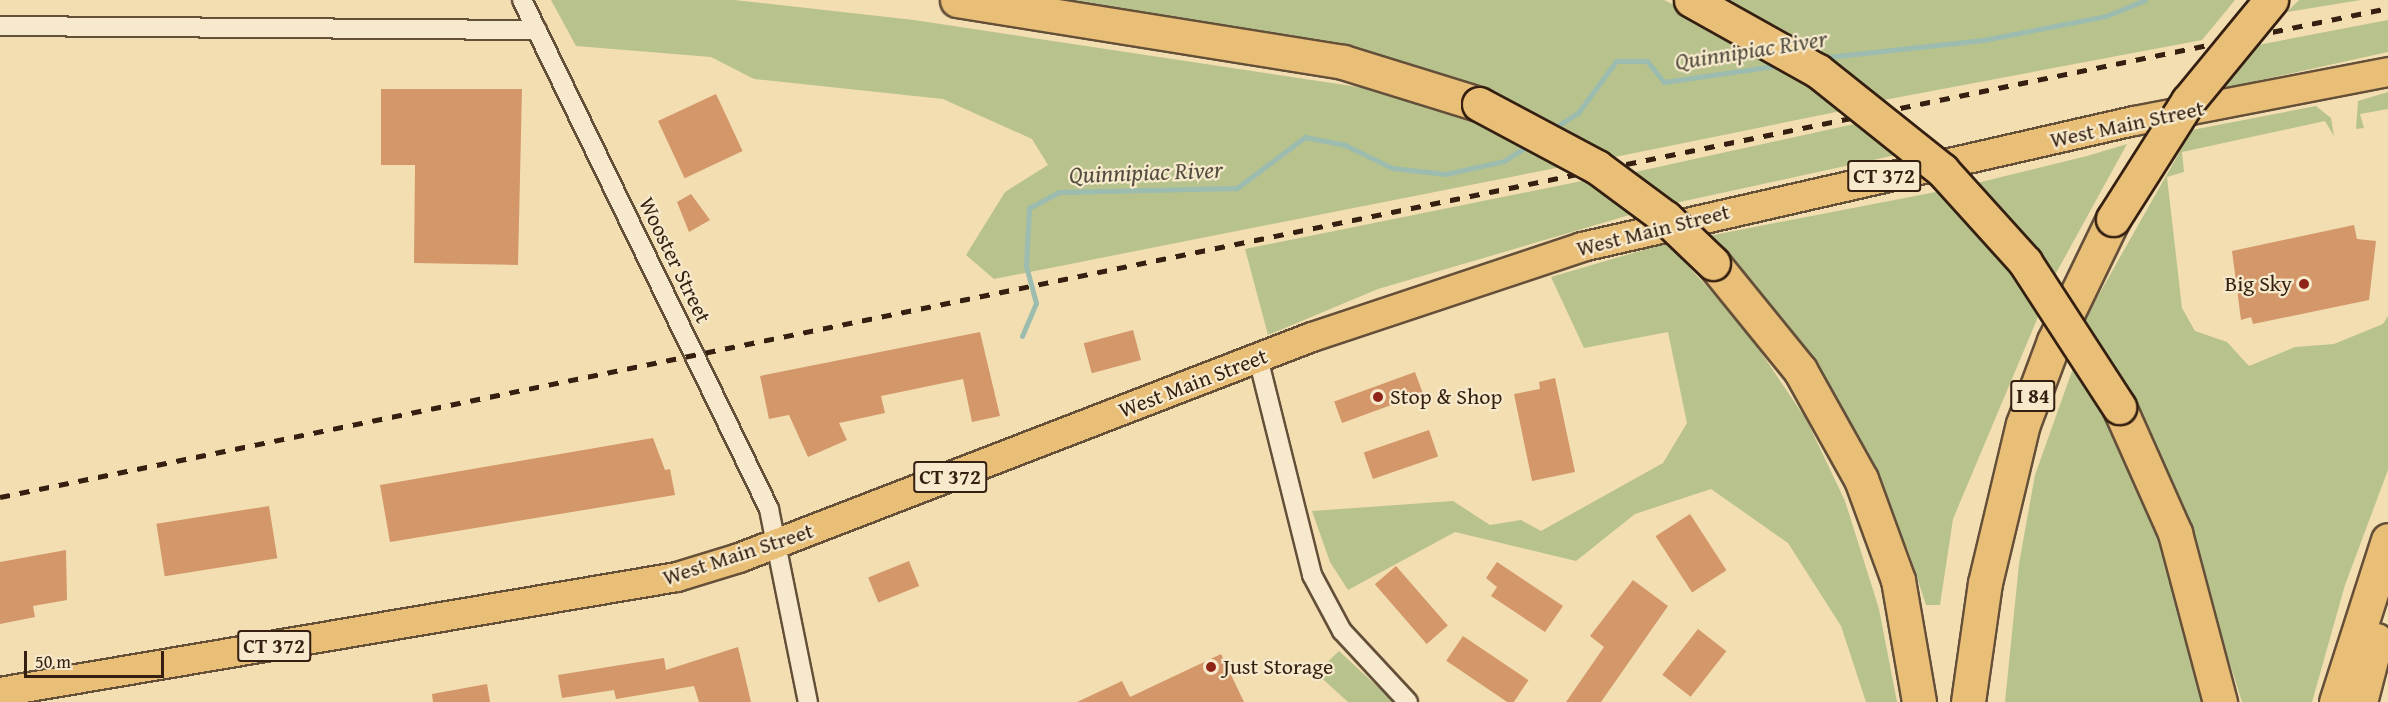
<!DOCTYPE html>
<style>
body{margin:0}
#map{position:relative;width:2388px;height:702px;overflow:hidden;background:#f2deb1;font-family:"Gentium Book Plus",serif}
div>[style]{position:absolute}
.green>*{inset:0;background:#b8c28d}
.stream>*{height:5px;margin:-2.5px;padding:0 2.5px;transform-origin:2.5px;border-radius:2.5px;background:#9bbcaf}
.building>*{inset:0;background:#d3976a;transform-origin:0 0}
.roads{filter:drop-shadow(2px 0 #644f39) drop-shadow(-2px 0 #644f39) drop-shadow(0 2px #644f39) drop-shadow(0 -2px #644f39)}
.minor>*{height:18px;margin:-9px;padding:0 9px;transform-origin:9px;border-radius:9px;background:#f7eacc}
.primary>*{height:28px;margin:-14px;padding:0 14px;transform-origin:14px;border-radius:14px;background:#e9bf78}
.motorway>*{height:33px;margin:-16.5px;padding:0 16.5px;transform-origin:16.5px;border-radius:16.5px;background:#e9bf78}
.rail>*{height:4.5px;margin-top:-2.25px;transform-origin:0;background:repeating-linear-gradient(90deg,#341f11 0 10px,transparent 0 20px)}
.bridges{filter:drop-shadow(2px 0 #341f11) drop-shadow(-2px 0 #341f11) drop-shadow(0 2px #341f11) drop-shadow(0 -2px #341f11)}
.motorway-bridge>*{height:33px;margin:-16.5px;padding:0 16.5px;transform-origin:16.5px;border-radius:16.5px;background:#e9bf78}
.dots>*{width:16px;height:16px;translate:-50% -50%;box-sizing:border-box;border:3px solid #f7eacc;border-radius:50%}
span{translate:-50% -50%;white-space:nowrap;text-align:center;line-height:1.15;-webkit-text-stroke:4.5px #f7eacc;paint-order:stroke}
.shield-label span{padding:2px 4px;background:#f7eacc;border:2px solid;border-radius:4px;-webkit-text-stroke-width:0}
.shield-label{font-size:21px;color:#341f11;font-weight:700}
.street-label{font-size:22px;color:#341f11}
.poi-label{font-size:22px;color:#341f11}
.right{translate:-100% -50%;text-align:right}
.left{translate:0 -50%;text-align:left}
.water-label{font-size:24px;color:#534e40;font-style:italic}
.scale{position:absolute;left:24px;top:651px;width:140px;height:27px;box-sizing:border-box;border:3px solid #341f11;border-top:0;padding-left:8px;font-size:18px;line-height:21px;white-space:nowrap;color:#341f11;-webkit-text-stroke:4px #f7eacc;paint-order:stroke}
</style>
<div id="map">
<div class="green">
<i style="clip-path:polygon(551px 0,734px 0,914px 20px,1365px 88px,1473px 119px,1566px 166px,994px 279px,966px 255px,1005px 192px,1048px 165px,1032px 139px,943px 99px,754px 79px,711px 57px,576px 46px)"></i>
<i style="clip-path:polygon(1050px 0,1664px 0,1729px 31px,1851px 109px,1605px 159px,1550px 126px)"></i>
<i style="clip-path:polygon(1727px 0,2235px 0,2202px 40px,1884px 100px)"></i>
<i style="clip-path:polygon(2299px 0,2361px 0,2287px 12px)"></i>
<i style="clip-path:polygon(2388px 20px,2388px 52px,2224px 88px,2258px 45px)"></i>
<i style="clip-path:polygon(2388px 92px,2388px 109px,2360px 114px,2364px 128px,2356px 129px,2358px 101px)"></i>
<i style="clip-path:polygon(2316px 106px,2331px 118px,2334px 136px,2325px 121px,2182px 152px,2184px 172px,2167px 177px,2182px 308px,2195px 331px,2227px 342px,2249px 366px,2295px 347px,2334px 344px,2383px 324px,2388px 316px,2388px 470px,2345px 585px,2312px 702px,2242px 702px,2175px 489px,2134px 399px,2085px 319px,2192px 130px)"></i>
<i style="clip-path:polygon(1868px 121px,1905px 153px,1666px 205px,1626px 174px)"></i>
<i style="clip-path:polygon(2127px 144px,2055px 275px,1977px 183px,2087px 156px)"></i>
<i style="clip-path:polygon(1587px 180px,1633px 214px,1378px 289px,1268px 335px,1245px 249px)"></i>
<i style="clip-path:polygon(1946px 190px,2043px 305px,1953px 519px,1940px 605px,1926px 605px,1908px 550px,1868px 471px,1703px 237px)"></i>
<i style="clip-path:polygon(1667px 243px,1743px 326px,1806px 419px,1845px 501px,1879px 609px,1897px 702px,1866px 702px,1841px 626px,1788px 543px,1711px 489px,1635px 514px,1576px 561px,1455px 532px,1348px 590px,1330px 562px,1312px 511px,1453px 501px,1490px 525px,1521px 520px,1541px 531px,1663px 463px,1687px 423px,1668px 332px,1584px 348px,1551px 277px)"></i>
<i style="clip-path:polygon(2077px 357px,2157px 520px,2211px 702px,2005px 702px,2019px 564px,2035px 475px)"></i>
<i style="clip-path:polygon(1339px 651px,1394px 702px,1348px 702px,1316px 673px)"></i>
</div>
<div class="stream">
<i style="left:1819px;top:58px;width:165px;rotate:-6.3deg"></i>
<i style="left:1983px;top:40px;width:125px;rotate:-11deg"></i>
<i style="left:2106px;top:16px;width:42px;rotate:-22.3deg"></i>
<i style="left:1553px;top:129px;width:30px;rotate:-33deg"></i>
<i style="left:1578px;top:113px;width:64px;rotate:-53.8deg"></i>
<i style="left:1616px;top:61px;width:31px"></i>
<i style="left:1647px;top:61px;width:27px;rotate:51deg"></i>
<i style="left:1664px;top:82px;width:117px;rotate:-8.3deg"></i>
<i style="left:1022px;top:336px;width:36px;rotate:-67deg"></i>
<i style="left:1036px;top:303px;width:38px;rotate:-105deg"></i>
<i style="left:1026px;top:266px;width:58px;rotate:-87deg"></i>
<i style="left:1029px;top:208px;width:34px;rotate:-28deg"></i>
<i style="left:1059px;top:192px;width:178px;rotate:-1.3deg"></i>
<i style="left:1237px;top:188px;width:85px;rotate:-36.9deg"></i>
<i style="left:1305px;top:137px;width:41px;rotate:11.3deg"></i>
<i style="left:1345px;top:145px;width:52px;rotate:26.1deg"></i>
<i style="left:1392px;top:168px;width:54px;rotate:6.3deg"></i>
<i style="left:1446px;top:174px;width:59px;rotate:-12.6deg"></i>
<i style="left:1504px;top:161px;width:31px;rotate:-33deg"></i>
</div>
<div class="building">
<i style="clip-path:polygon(381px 89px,522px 89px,518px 265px,414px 263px,415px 165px,381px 165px)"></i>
<i style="left:716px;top:94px;width:63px;height:64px;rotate:65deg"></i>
<i style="clip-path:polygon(691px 194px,710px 220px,689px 232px,677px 202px)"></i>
<i style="clip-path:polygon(2354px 225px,2357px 239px,2376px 241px,2369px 300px,2253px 324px,2251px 317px,2241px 320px,2232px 251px)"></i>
<i style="left:1133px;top:330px;width:31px;height:51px;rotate:75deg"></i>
<i style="clip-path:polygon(980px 332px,1000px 416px,972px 422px,963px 379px,881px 396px,885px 413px,839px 423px,847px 440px,808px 457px,789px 415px,769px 419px,760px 376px)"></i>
<i style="left:1415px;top:372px;width:23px;height:86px;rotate:70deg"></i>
<i style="clip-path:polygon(1555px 378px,1575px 472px,1532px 481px,1514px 394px,1540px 389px,1539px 382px)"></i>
<i style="left:1429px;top:430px;width:28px;height:69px;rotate:71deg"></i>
<i style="clip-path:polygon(653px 438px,665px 470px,670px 469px,675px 495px,390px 542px,380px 485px)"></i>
<i style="left:269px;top:506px;width:53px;height:114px;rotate:81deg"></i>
<i style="left:1690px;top:514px;width:67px;height:41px;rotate:57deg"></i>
<i style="clip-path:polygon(66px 550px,67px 600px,33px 606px,35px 617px,0 624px,0 562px)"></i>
<i style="left:909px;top:561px;width:27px;height:44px;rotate:68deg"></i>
<i style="clip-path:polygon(1497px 562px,1563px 606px,1545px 632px,1491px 596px,1497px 587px,1486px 578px)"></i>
<i style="left:1396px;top:566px;width:79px;height:28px;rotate:49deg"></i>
<i style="clip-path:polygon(1633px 580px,1668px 606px,1601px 702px,1566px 702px,1604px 647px,1590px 636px)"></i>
<i style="left:1698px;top:629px;width:36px;height:58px;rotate:38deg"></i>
<i style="left:1463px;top:636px;width:79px;height:30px;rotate:34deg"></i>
<i style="clip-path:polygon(738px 647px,751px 702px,699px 702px,694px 686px,616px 699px,614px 690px,562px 698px,558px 675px,664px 658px,666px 670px)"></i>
<i style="clip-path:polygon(1221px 654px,1244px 702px,1077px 702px,1122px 681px,1130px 697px)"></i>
<i style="clip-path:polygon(487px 684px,490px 702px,433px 702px,432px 694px)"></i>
</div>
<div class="roads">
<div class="minor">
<i style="left:522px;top:0;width:566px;rotate:64.11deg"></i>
<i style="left:769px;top:509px;width:197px;rotate:78.6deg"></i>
<i style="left:0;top:26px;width:537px;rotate:0.43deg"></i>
<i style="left:1258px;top:358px;width:224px;rotate:76deg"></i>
<i style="left:1312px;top:575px;width:64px;rotate:61.8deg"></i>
<i style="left:1342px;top:631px;width:97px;rotate:47.1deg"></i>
</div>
<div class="primary">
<i style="left:0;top:692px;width:687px;rotate:-9.64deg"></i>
<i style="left:677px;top:577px;width:65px;rotate:-17deg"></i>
<i style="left:739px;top:558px;width:614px;rotate:-21.09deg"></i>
<i style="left:1312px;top:337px;width:285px;rotate:-18.4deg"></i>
<i style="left:1582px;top:247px;width:566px;rotate:-12.86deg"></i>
<i style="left:2134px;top:121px;width:259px;rotate:-10.9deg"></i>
</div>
<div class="motorway">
<i style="left:957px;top:0;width:391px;rotate:9.1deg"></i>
<i style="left:1343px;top:62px;width:142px;rotate:17.2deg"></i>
<i style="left:1713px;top:263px;width:138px;rotate:50.9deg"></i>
<i style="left:1800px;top:370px;width:125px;rotate:60.8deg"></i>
<i style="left:1861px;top:479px;width:108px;rotate:69.9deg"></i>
<i style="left:1898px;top:580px;width:124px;rotate:80.2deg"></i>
<i style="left:2119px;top:407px;width:138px;rotate:66deg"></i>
<i style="left:2175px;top:533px;width:175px;rotate:75.1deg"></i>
<i style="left:1968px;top:702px;width:120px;rotate:-81.9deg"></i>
<i style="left:1985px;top:583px;width:163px;rotate:-76.6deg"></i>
<i style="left:2023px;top:424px;width:89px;rotate:-69.5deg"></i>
<i style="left:2054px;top:341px;width:136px;rotate:-64.2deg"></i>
<i style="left:2336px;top:702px;width:170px;rotate:-72.2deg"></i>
<i style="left:2360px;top:702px;width:64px;rotate:-75.5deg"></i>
</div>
</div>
<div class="rail">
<i style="left:0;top:497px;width:2438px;rotate:-11.57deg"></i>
</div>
<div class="bridges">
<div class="motorway-bridge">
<i style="left:1691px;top:0;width:145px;rotate:29.2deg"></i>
<i style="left:1818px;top:71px;width:159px;rotate:38.6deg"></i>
<i style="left:1942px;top:170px;width:124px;rotate:47.9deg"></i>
<i style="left:2025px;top:262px;width:173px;rotate:57deg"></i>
<i style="left:1479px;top:104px;width:134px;rotate:28.1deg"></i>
<i style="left:1597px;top:167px;width:86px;rotate:36.5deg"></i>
<i style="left:1666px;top:218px;width:65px;rotate:43.8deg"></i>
<i style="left:2113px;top:219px;width:140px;rotate:-57.6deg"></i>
<i style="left:2188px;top:101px;width:131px;rotate:-50.6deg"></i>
</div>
</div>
<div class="dots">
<i style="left:2304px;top:284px;background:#8f2418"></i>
<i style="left:1378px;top:397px;background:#8f2418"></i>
<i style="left:1211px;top:667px;background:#8f2418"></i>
</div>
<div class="shield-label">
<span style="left:1884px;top:176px">CT 372</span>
<span style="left:2033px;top:396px">I 84</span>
<span style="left:950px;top:477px">CT 372</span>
<span style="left:274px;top:646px">CT 372</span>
</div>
<div class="street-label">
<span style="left:2127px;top:124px;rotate:-12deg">West Main Street</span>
<span style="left:1653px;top:230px;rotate:-14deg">West Main Street</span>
<span style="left:675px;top:260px;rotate:64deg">Wooster Street</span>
<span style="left:1193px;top:383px;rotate:-21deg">West Main Street</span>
<span style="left:738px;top:554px;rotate:-18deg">West Main Street</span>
</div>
<div class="poi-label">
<span class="right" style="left:2292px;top:284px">Big Sky</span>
<span class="left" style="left:1390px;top:397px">Stop &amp; Shop</span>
<span class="left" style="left:1223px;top:667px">Just Storage</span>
</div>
<div class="water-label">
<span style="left:1751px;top:50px;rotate:-9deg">Quinnipiac River</span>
<span style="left:1146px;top:172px;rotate:-2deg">Quinnipiac River</span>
</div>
<div class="scale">50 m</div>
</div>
